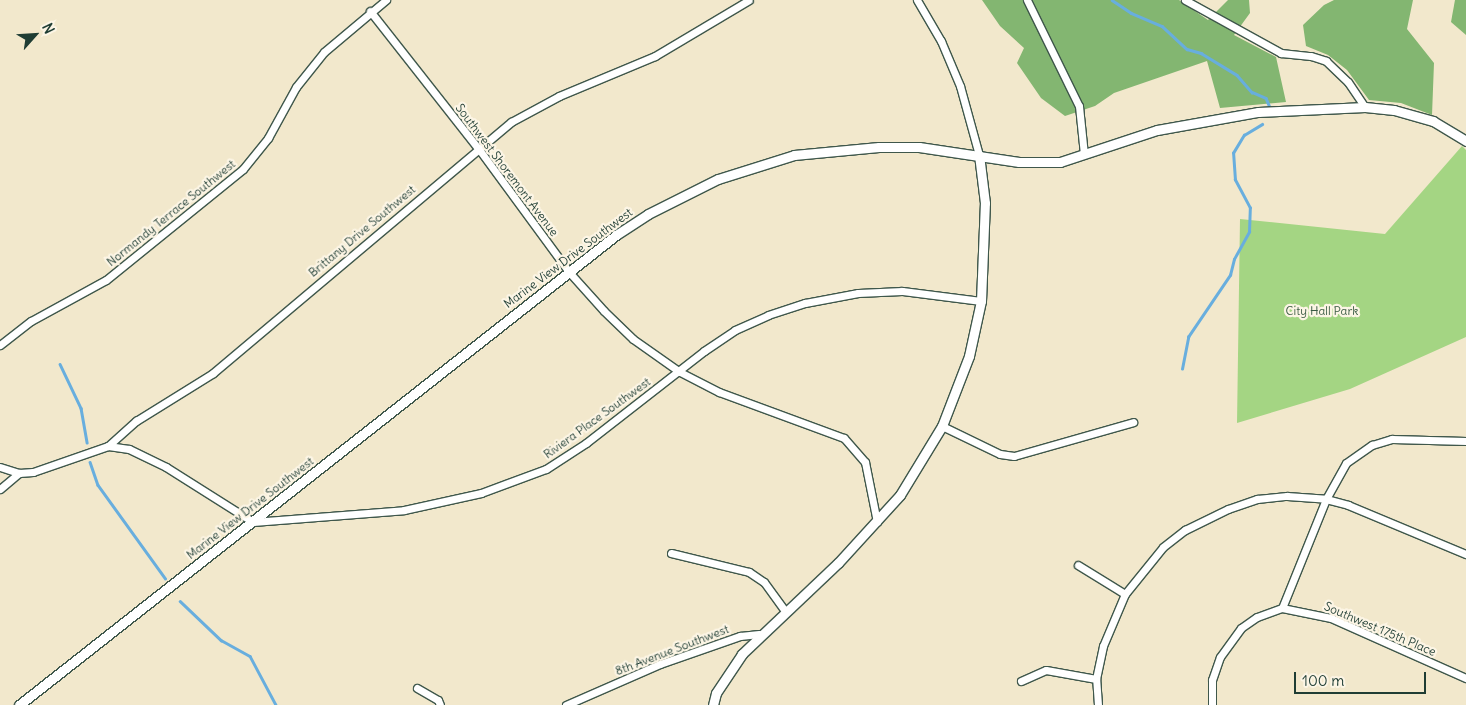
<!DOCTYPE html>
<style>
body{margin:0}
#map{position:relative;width:1466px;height:705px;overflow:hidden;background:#f2e8cc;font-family:Delius,sans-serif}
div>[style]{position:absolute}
.green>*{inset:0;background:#a4d583}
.forest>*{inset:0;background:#83b671}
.stream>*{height:2.5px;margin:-1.25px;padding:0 1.25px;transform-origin:1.25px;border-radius:1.25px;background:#68aede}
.roads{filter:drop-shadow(1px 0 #3f574b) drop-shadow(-1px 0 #3f574b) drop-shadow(0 1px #3f574b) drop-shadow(0 -1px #3f574b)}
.minor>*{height:7px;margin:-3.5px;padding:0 3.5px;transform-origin:3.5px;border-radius:3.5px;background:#fff}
.tertiary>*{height:9px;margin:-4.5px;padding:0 4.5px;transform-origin:4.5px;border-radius:4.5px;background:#fff}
span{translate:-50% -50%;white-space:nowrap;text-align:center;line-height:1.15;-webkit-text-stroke:4.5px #fcf5e5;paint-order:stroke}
.street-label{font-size:12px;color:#1f3d34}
.park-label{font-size:12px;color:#3a5b44}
.north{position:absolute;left:10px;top:10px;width:50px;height:50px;-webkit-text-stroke:4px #fcf5e5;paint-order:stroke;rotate:64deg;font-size:14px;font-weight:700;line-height:20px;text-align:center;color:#1f3d34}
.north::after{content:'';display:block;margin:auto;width:18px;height:22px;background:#1f3d34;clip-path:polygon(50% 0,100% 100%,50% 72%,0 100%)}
.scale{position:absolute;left:1294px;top:672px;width:132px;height:22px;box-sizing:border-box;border:2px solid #1f3d34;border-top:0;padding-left:6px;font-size:15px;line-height:18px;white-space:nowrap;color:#1f3d34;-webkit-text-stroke:4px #fcf5e5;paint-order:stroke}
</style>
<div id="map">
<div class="green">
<i style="clip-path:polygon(1462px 146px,1466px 150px,1466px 337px,1350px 389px,1237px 423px,1240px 219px,1385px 234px)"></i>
</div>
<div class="forest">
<i style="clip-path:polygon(982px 0,1179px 0,1208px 20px,1228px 0,1249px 0,1250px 13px,1234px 35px,1276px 57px,1286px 102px,1220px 108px,1207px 61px,1114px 93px,1095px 106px,1065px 116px,1041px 98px,1017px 63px,1024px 48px,1000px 26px)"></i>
<i style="clip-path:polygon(1334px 0,1413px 0,1407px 29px,1434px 63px,1432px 115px,1401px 103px,1369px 100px,1347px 70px,1328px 55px,1306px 46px,1303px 25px,1324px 5px)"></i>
<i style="clip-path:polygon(1455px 0,1466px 0,1466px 35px,1451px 22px)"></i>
</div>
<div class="stream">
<i style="left:1112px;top:0;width:23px;rotate:34deg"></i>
<i style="left:1131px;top:13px;width:34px;rotate:23deg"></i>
<i style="left:1162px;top:26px;width:34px;rotate:43deg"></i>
<i style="left:1187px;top:49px;width:15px;rotate:16deg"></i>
<i style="left:1201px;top:53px;width:42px;rotate:31.4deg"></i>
<i style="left:1237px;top:75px;width:23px;rotate:49deg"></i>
<i style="left:1252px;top:92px;width:15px;rotate:23deg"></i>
<i style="left:1266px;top:98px;width:8px;rotate:67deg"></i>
<i style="left:60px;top:364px;width:49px;rotate:64.5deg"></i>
<i style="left:81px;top:408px;width:35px;rotate:80deg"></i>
<i style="left:1182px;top:369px;width:33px;rotate:-79deg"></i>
<i style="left:1188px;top:337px;width:75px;rotate:-55.9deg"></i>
<i style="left:1230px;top:275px;width:16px;rotate:-76deg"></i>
<i style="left:1234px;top:259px;width:31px;rotate:-61deg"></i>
<i style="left:1249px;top:232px;width:24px;rotate:-88deg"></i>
<i style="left:1250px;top:208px;width:32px;rotate:-118deg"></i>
<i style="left:1235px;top:180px;width:27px;rotate:-94deg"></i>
<i style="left:1233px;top:153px;width:21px;rotate:-59deg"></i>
<i style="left:1244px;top:135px;width:21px;rotate:-31deg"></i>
<i style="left:90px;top:462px;width:24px;rotate:71deg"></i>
<i style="left:98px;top:485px;width:115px;rotate:54.2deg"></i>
<i style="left:180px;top:601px;width:57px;rotate:43.6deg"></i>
<i style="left:221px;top:640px;width:33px;rotate:29deg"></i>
<i style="left:250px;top:656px;width:55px;rotate:62deg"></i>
</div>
<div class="roads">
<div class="minor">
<i style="left:917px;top:0;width:48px;rotate:59.7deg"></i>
<i style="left:941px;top:41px;width:49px;rotate:67.1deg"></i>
<i style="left:960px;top:86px;width:72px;rotate:74.6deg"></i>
<i style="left:1027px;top:0;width:118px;rotate:63.9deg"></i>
<i style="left:1079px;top:106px;width:48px;rotate:84.1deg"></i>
<i style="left:1185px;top:0;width:110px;rotate:28.9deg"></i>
<i style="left:1281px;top:53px;width:30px;rotate:6deg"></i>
<i style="left:1311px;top:56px;width:16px;rotate:18deg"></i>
<i style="left:1326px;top:61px;width:30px;rotate:44deg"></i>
<i style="left:1348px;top:82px;width:30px;rotate:56deg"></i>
<i style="left:370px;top:11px;width:174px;rotate:51.8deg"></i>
<i style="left:478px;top:148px;width:154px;rotate:53.7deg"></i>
<i style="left:569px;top:272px;width:52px;rotate:48.1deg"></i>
<i style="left:604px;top:311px;width:40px;rotate:44deg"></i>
<i style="left:633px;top:339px;width:57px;rotate:35.1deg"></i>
<i style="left:680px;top:372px;width:44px;rotate:27.1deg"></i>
<i style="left:719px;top:392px;width:133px;rotate:20.2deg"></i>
<i style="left:844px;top:438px;width:32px;rotate:49deg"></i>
<i style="left:865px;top:462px;width:61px;rotate:78.7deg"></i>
<i style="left:0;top:345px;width:39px;rotate:-38deg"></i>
<i style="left:31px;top:321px;width:85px;rotate:-28.7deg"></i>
<i style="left:106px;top:280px;width:176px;rotate:-39deg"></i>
<i style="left:243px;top:169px;width:40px;rotate:-51deg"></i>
<i style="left:268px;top:138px;width:58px;rotate:-61.2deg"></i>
<i style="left:296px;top:87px;width:45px;rotate:-51.3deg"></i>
<i style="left:324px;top:52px;width:81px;rotate:-40deg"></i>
<i style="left:942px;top:426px;width:64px;rotate:25.8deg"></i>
<i style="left:1000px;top:454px;width:14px;rotate:8deg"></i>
<i style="left:1014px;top:456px;width:124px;rotate:-15.9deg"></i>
<i style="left:108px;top:446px;width:21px;rotate:8deg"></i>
<i style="left:129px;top:449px;width:41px;rotate:25.9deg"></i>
<i style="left:166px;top:467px;width:103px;rotate:32.3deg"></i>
<i style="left:253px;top:522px;width:151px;rotate:-4.5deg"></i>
<i style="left:404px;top:510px;width:79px;rotate:-12.4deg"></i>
<i style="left:481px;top:493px;width:69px;rotate:-20.3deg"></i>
<i style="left:546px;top:469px;width:48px;rotate:-33deg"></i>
<i style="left:586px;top:443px;width:150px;rotate:-37.9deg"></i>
<i style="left:704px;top:351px;width:37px;rotate:-34deg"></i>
<i style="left:735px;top:330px;width:36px;rotate:-24deg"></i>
<i style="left:768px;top:315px;width:39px;rotate:-18deg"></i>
<i style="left:805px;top:303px;width:54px;rotate:-10.7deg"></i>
<i style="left:858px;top:293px;width:44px;rotate:-2.6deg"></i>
<i style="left:902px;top:291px;width:80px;rotate:7.2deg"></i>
<i style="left:0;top:467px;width:20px;rotate:18deg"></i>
<i style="left:0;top:489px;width:25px;rotate:-40deg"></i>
<i style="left:19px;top:473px;width:14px;rotate:-4deg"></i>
<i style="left:33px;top:472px;width:79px;rotate:-19.1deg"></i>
<i style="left:108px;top:446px;width:38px;rotate:-42deg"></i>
<i style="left:136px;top:421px;width:91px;rotate:-31.9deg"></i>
<i style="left:213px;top:373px;width:390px;rotate:-40.1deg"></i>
<i style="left:511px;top:122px;width:55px;rotate:-28.4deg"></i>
<i style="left:559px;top:96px;width:104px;rotate:-22.6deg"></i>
<i style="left:655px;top:56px;width:109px;rotate:-30.8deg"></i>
<i style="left:671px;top:553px;width:80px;rotate:13.7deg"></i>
<i style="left:749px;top:572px;width:18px;rotate:34deg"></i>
<i style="left:764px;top:582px;width:36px;rotate:54deg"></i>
<i style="left:1078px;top:565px;width:55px;rotate:31.7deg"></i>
<i style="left:1282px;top:608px;width:50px;rotate:11.5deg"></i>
<i style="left:1331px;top:618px;width:148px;rotate:24deg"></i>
<i style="left:1021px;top:681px;width:27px;rotate:-24deg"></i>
<i style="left:1046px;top:670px;width:51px;rotate:10.2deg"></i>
<i style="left:417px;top:688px;width:24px;rotate:30deg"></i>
<i style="left:438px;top:700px;width:5px;rotate:68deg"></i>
<i style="left:566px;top:705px;width:103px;rotate:-23.6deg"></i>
<i style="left:660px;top:664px;width:85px;rotate:-19.3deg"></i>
<i style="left:740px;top:636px;width:19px;rotate:-6deg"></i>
<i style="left:1098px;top:705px;width:26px;rotate:-94deg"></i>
<i style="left:1096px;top:679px;width:34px;rotate:-78deg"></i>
<i style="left:1103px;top:646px;width:56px;rotate:-67.1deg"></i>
<i style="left:1125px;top:594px;width:60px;rotate:-51deg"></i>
<i style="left:1163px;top:547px;width:28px;rotate:-38deg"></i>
<i style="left:1185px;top:530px;width:48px;rotate:-26deg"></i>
<i style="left:1228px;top:509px;width:31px;rotate:-19deg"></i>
<i style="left:1257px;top:499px;width:30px;rotate:-6deg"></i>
<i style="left:1287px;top:496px;width:39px;rotate:4deg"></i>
<i style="left:1326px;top:499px;width:23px;rotate:15deg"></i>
<i style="left:1348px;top:505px;width:128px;rotate:22.6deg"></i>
<i style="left:1212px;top:705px;width:25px;rotate:-90deg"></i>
<i style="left:1212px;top:680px;width:24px;rotate:-71deg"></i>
<i style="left:1220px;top:657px;width:36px;rotate:-54deg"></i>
<i style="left:1241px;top:628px;width:19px;rotate:-35deg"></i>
<i style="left:1257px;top:617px;width:27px;rotate:-20deg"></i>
<i style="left:1282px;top:608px;width:118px;rotate:-68deg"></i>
<i style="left:1326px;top:499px;width:41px;rotate:-60.9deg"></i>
<i style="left:1346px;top:463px;width:32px;rotate:-35deg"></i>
<i style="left:1372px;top:445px;width:21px;rotate:-17deg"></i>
<i style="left:1392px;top:439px;width:74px;rotate:1.5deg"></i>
</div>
<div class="tertiary">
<i style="left:19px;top:705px;width:760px;rotate:-38.21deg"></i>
<i style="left:616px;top:235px;width:38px;rotate:-33deg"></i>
<i style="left:648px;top:214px;width:78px;rotate:-26.6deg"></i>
<i style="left:718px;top:179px;width:80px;rotate:-17.5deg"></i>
<i style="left:794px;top:155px;width:85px;rotate:-5.4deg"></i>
<i style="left:879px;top:147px;width:40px"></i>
<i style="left:919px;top:147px;width:101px;rotate:8.5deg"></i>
<i style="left:1019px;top:162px;width:41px"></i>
<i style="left:1060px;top:162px;width:102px;rotate:-18.3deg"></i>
<i style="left:1157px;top:130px;width:103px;rotate:-10.1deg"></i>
<i style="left:1258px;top:112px;width:107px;rotate:-2.7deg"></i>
<i style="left:1365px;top:107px;width:29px;rotate:6deg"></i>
<i style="left:1394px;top:110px;width:41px;rotate:15.8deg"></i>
<i style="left:1433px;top:121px;width:39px;rotate:31deg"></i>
<i style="left:713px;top:705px;width:12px;rotate:-76deg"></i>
<i style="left:716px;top:693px;width:47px;rotate:-56.3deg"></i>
<i style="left:742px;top:654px;width:132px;rotate:-43.5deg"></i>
<i style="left:838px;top:563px;width:92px;rotate:-47.6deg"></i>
<i style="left:900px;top:495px;width:81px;rotate:-58.7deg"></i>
<i style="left:942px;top:426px;width:75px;rotate:-68.9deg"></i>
<i style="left:969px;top:356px;width:56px;rotate:-77.7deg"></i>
<i style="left:981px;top:301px;width:98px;rotate:-87.7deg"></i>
<i style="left:985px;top:203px;width:48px;rotate:-97.1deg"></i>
</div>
</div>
<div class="street-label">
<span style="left:507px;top:170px;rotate:53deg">Southwest Shoremont Avenue</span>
<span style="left:171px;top:213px;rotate:-39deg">Normandy Terrace Southwest</span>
<span style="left:362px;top:231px;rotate:-40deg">Brittany Drive Southwest</span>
<span style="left:568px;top:258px;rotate:-37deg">Marine View Drive Southwest</span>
<span style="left:597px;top:418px;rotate:-36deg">Riviera Place Southwest</span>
<span style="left:250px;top:508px;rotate:-38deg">Marine View Drive Southwest</span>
<span style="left:1380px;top:629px;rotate:23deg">Southwest 175th Place</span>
<span style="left:672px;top:650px;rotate:-21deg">8th Avenue Southwest</span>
</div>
<div class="park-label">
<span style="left:1322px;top:311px">City Hall Park</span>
</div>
<div class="north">N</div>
<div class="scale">100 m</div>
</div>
